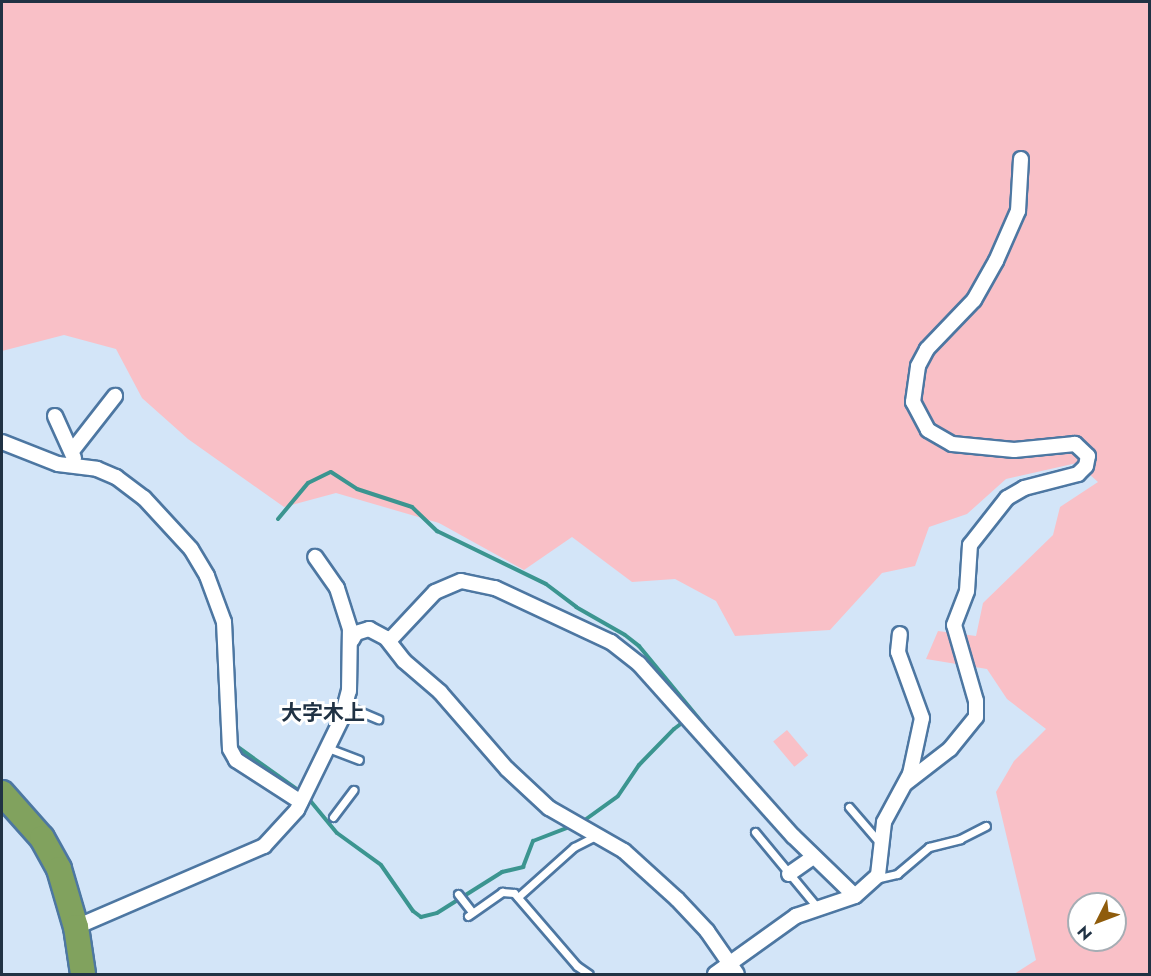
<!DOCTYPE html>
<meta charset="utf-8">
<style>
body{margin:0}
#map{position:relative;width:1151px;height:976px;overflow:hidden;background:#d3e5f8;font-family:Jost,"Noto Sans JP",sans-serif}
div>[style]{position:absolute}
.green>*{inset:0;background:#f9c0c7;transform-origin:0 0}
.stream>*{height:4px;margin:-2px;padding:0 2px;transform-origin:2px;border-radius:2px;background:#3b9590}
.roads{filter:drop-shadow(2px 0 #4d77a2) drop-shadow(-2px 0 #4d77a2) drop-shadow(0 2px #4d77a2) drop-shadow(0 -2px #4d77a2)}
.lane>*{height:7px;margin:-3.5px;padding:0 3.5px;transform-origin:3.5px;border-radius:3.5px;background:#fff}
.street>*{height:14px;margin:-7px;padding:0 7px;transform-origin:7px;border-radius:7px;background:#fff}
.highway>*{height:24px;margin:-12px;padding:0 12px;transform-origin:12px;border-radius:12px;background:#81a25e}
span{translate:-50% -50%;white-space:nowrap;text-align:center;line-height:1.15;-webkit-text-stroke:6px #fff;paint-order:stroke}
.quarter-label{font-size:21px;color:#203244;font-weight:700}
.frame{position:absolute;inset:0;border:3px solid #203244;pointer-events:none}
.north{position:absolute;left:1067px;top:892px;width:60px;height:60px;box-sizing:border-box;background:#fff;border:2px solid #a6adb4;border-radius:50%;rotate:228deg;font-size:16px;font-weight:700;line-height:24px;text-align:center;color:#203244}
.north::after{content:'';display:block;margin:auto;width:21px;height:27px;background:#8f5c0c;clip-path:polygon(50% 0,100% 100%,50% 72%,0 100%)}
</style>
<div id="map">
<div class="green">
<i style="clip-path:polygon(evenodd,2px 2px,1149px 2px,1149px 974px,1014px 974px,1036px 960px,996px 792px,1014px 761px,1046px 729px,1007px 699px,987px 669px,926px 659px,938px 631px,976px 636px,983px 603px,1053px 535px,1060px 507px,1098px 482px,1077px 463px,1006px 479px,967px 514px,929px 527px,915px 566px,882px 573px,830px 630px,735px 636px,716px 601px,675px 579px,632px 582px,572px 537px,524px 570px,439px 523px,336px 493px,284px 507px,188px 439px,142px 398px,116px 349px,64px 335px,2px 351px,2px 2px,1079px 904px,1115px 904px,1115px 940px,1079px 940px,1079px 904px)"></i>
<i style="left:787px;top:730px;width:33px;height:18px;rotate:50deg"></i>
</div>
<div class="stream">
<i style="left:148px;top:493px;width:41px;rotate:47deg"></i>
<i style="left:278px;top:519px;width:47px;rotate:-50.2deg"></i>
<i style="left:308px;top:483px;width:25px;rotate:-26deg"></i>
<i style="left:331px;top:472px;width:31px;rotate:33deg"></i>
<i style="left:357px;top:489px;width:58px;rotate:18.1deg"></i>
<i style="left:412px;top:507px;width:35px;rotate:44deg"></i>
<i style="left:437px;top:531px;width:121px;rotate:25.9deg"></i>
<i style="left:546px;top:584px;width:38px;rotate:37deg"></i>
<i style="left:576px;top:607px;width:56px;rotate:29.7deg"></i>
<i style="left:625px;top:635px;width:18px;rotate:38deg"></i>
<i style="left:639px;top:646px;width:118px;rotate:50.5deg"></i>
<i style="left:205px;top:559px;width:40px;rotate:66.6deg"></i>
<i style="left:235px;top:745px;width:82px;rotate:35.6deg"></i>
<i style="left:308px;top:798px;width:45px;rotate:50.4deg"></i>
<i style="left:337px;top:833px;width:54px;rotate:36deg"></i>
<i style="left:381px;top:865px;width:56px;rotate:55.2deg"></i>
<i style="left:413px;top:911px;width:10px;rotate:37deg"></i>
<i style="left:421px;top:917px;width:16px;rotate:-14deg"></i>
<i style="left:437px;top:913px;width:77px;rotate:-32.2deg"></i>
<i style="left:502px;top:872px;width:22px;rotate:-13deg"></i>
<i style="left:523px;top:867px;width:28px;rotate:-69deg"></i>
<i style="left:533px;top:841px;width:42px;rotate:-21deg"></i>
<i style="left:582px;top:822px;width:44px;rotate:-35.8deg"></i>
<i style="left:618px;top:796px;width:37px;rotate:-56deg"></i>
<i style="left:639px;top:765px;width:50px;rotate:-45.8deg"></i>
<i style="left:674px;top:729px;width:25px;rotate:-37deg"></i>
</div>
<div class="roads">
<div class="lane">
<i style="left:347px;top:706px;width:34px;rotate:23deg"></i>
<i style="left:328px;top:748px;width:33px;rotate:21deg"></i>
<i style="left:849px;top:807px;width:48px;rotate:49.3deg"></i>
<i style="left:333px;top:817px;width:34px;rotate:-53deg"></i>
<i style="left:755px;top:832px;width:97px;rotate:50.4deg"></i>
<i style="left:875px;top:879px;width:23px;rotate:-13deg"></i>
<i style="left:897px;top:874px;width:42px;rotate:-40.2deg"></i>
<i style="left:929px;top:847px;width:32px;rotate:-14deg"></i>
<i style="left:960px;top:839px;width:29px;rotate:-27deg"></i>
<i style="left:458px;top:894px;width:23px;rotate:52deg"></i>
<i style="left:518px;top:897px;width:75px;rotate:-41.8deg"></i>
<i style="left:574px;top:847px;width:25px;rotate:-27deg"></i>
<i style="left:468px;top:916px;width:42px;rotate:-35.2deg"></i>
<i style="left:502px;top:892px;width:12px;rotate:5deg"></i>
<i style="left:514px;top:893px;width:96px;rotate:49.2deg"></i>
<i style="left:577px;top:966px;width:14px;rotate:34deg"></i>
</div>
<div class="street">
<i style="left:55px;top:416px;width:46px;rotate:65.7deg"></i>
<i style="left:2px;top:442px;width:60px;rotate:21.4deg"></i>
<i style="left:58px;top:464px;width:39px;rotate:7deg"></i>
<i style="left:97px;top:469px;width:21px;rotate:23deg"></i>
<i style="left:116px;top:477px;width:35px;rotate:37deg"></i>
<i style="left:144px;top:498px;width:69px;rotate:47.3deg"></i>
<i style="left:191px;top:549px;width:31px;rotate:59deg"></i>
<i style="left:207px;top:576px;width:49px;rotate:69.7deg"></i>
<i style="left:224px;top:622px;width:127px;rotate:87.3deg"></i>
<i style="left:230px;top:749px;width:13px;rotate:61deg"></i>
<i style="left:236px;top:760px;width:77px;rotate:32.9deg"></i>
<i style="left:72px;top:451px;width:70px;rotate:-52deg"></i>
<i style="left:352px;top:640px;width:8px;rotate:-60deg"></i>
<i style="left:356px;top:633px;width:14px;rotate:-17deg"></i>
<i style="left:369px;top:629px;width:19px;rotate:28deg"></i>
<i style="left:386px;top:638px;width:29px;rotate:52deg"></i>
<i style="left:404px;top:661px;width:48px;rotate:40.7deg"></i>
<i style="left:440px;top:692px;width:102px;rotate:49deg"></i>
<i style="left:507px;top:769px;width:57px;rotate:42.9deg"></i>
<i style="left:549px;top:808px;width:86px;rotate:29.8deg"></i>
<i style="left:624px;top:851px;width:72px;rotate:42.2deg"></i>
<i style="left:677px;top:899px;width:44px;rotate:46.8deg"></i>
<i style="left:707px;top:931px;width:52px;rotate:55.1deg"></i>
<i style="left:389px;top:641px;width:67px;rotate:-46.8deg"></i>
<i style="left:435px;top:592px;width:28px;rotate:-23deg"></i>
<i style="left:461px;top:581px;width:35px;rotate:12deg"></i>
<i style="left:495px;top:588px;width:128px;rotate:25deg"></i>
<i style="left:611px;top:642px;width:36px;rotate:38deg"></i>
<i style="left:639px;top:664px;width:231px;rotate:48.2deg"></i>
<i style="left:793px;top:836px;width:86px;rotate:44.1deg"></i>
<i style="left:906px;top:783px;width:56px;rotate:-37.7deg"></i>
<i style="left:950px;top:749px;width:41px;rotate:-50.9deg"></i>
<i style="left:976px;top:717px;width:16px;rotate:-90deg"></i>
<i style="left:976px;top:701px;width:79px;rotate:-106.1deg"></i>
<i style="left:954px;top:625px;width:36px;rotate:-69deg"></i>
<i style="left:967px;top:591px;width:46px;rotate:-86.3deg"></i>
<i style="left:970px;top:545px;width:60px;rotate:-51.8deg"></i>
<i style="left:1007px;top:498px;width:20px;rotate:-30deg"></i>
<i style="left:1024px;top:488px;width:56px;rotate:-14.5deg"></i>
<i style="left:1078px;top:474px;width:11px;rotate:-45deg"></i>
<i style="left:1086px;top:466px;width:10px;rotate:-79deg"></i>
<i style="left:1088px;top:456px;width:18px;rotate:-137deg"></i>
<i style="left:1075px;top:444px;width:61px;rotate:174.4deg"></i>
<i style="left:1014px;top:450px;width:62px;rotate:-174.5deg"></i>
<i style="left:952px;top:444px;width:28px;rotate:-150deg"></i>
<i style="left:928px;top:430px;width:32px;rotate:-118deg"></i>
<i style="left:913px;top:402px;width:36px;rotate:-82deg"></i>
<i style="left:918px;top:366px;width:19px;rotate:-62deg"></i>
<i style="left:927px;top:349px;width:68px;rotate:-46.2deg"></i>
<i style="left:974px;top:300px;width:45px;rotate:-60.6deg"></i>
<i style="left:996px;top:261px;width:55px;rotate:-66.3deg"></i>
<i style="left:1018px;top:211px;width:52px;rotate:-86.7deg"></i>
<i style="left:789px;top:874px;width:29px;rotate:-35deg"></i>
<i style="left:76px;top:927px;width:205px;rotate:-23.3deg"></i>
<i style="left:264px;top:846px;width:49px;rotate:-47.5deg"></i>
<i style="left:297px;top:810px;width:100px;rotate:-63.9deg"></i>
<i style="left:341px;top:720px;width:30px;rotate:-75deg"></i>
<i style="left:349px;top:691px;width:62px;rotate:-89.1deg"></i>
<i style="left:350px;top:629px;width:43px;rotate:-107.6deg"></i>
<i style="left:337px;top:588px;width:38px;rotate:-125deg"></i>
<i style="left:715px;top:974px;width:100px;rotate:-35.6deg"></i>
<i style="left:796px;top:916px;width:62px;rotate:-18.7deg"></i>
<i style="left:855px;top:896px;width:31px;rotate:-42deg"></i>
<i style="left:878px;top:875px;width:53px;rotate:-83.5deg"></i>
<i style="left:884px;top:822px;width:55px;rotate:-61.6deg"></i>
<i style="left:910px;top:774px;width:57px;rotate:-77.9deg"></i>
<i style="left:922px;top:718px;width:70px;rotate:-110deg"></i>
<i style="left:898px;top:652px;width:18px;rotate:-84deg"></i>
</div>
<div class="highway">
<i style="left:2px;top:793px;width:60px;rotate:48.4deg"></i>
<i style="left:42px;top:838px;width:35px;rotate:61deg"></i>
<i style="left:59px;top:869px;width:60px;rotate:73.7deg"></i>
<i style="left:76px;top:927px;width:48px;rotate:81.5deg"></i>
</div>
</div>
<div class="quarter-label">
<span style="left:323px;top:713px">大字木上</span>
</div>
<div class="frame"></div>
<div class="north">N</div>
</div>
